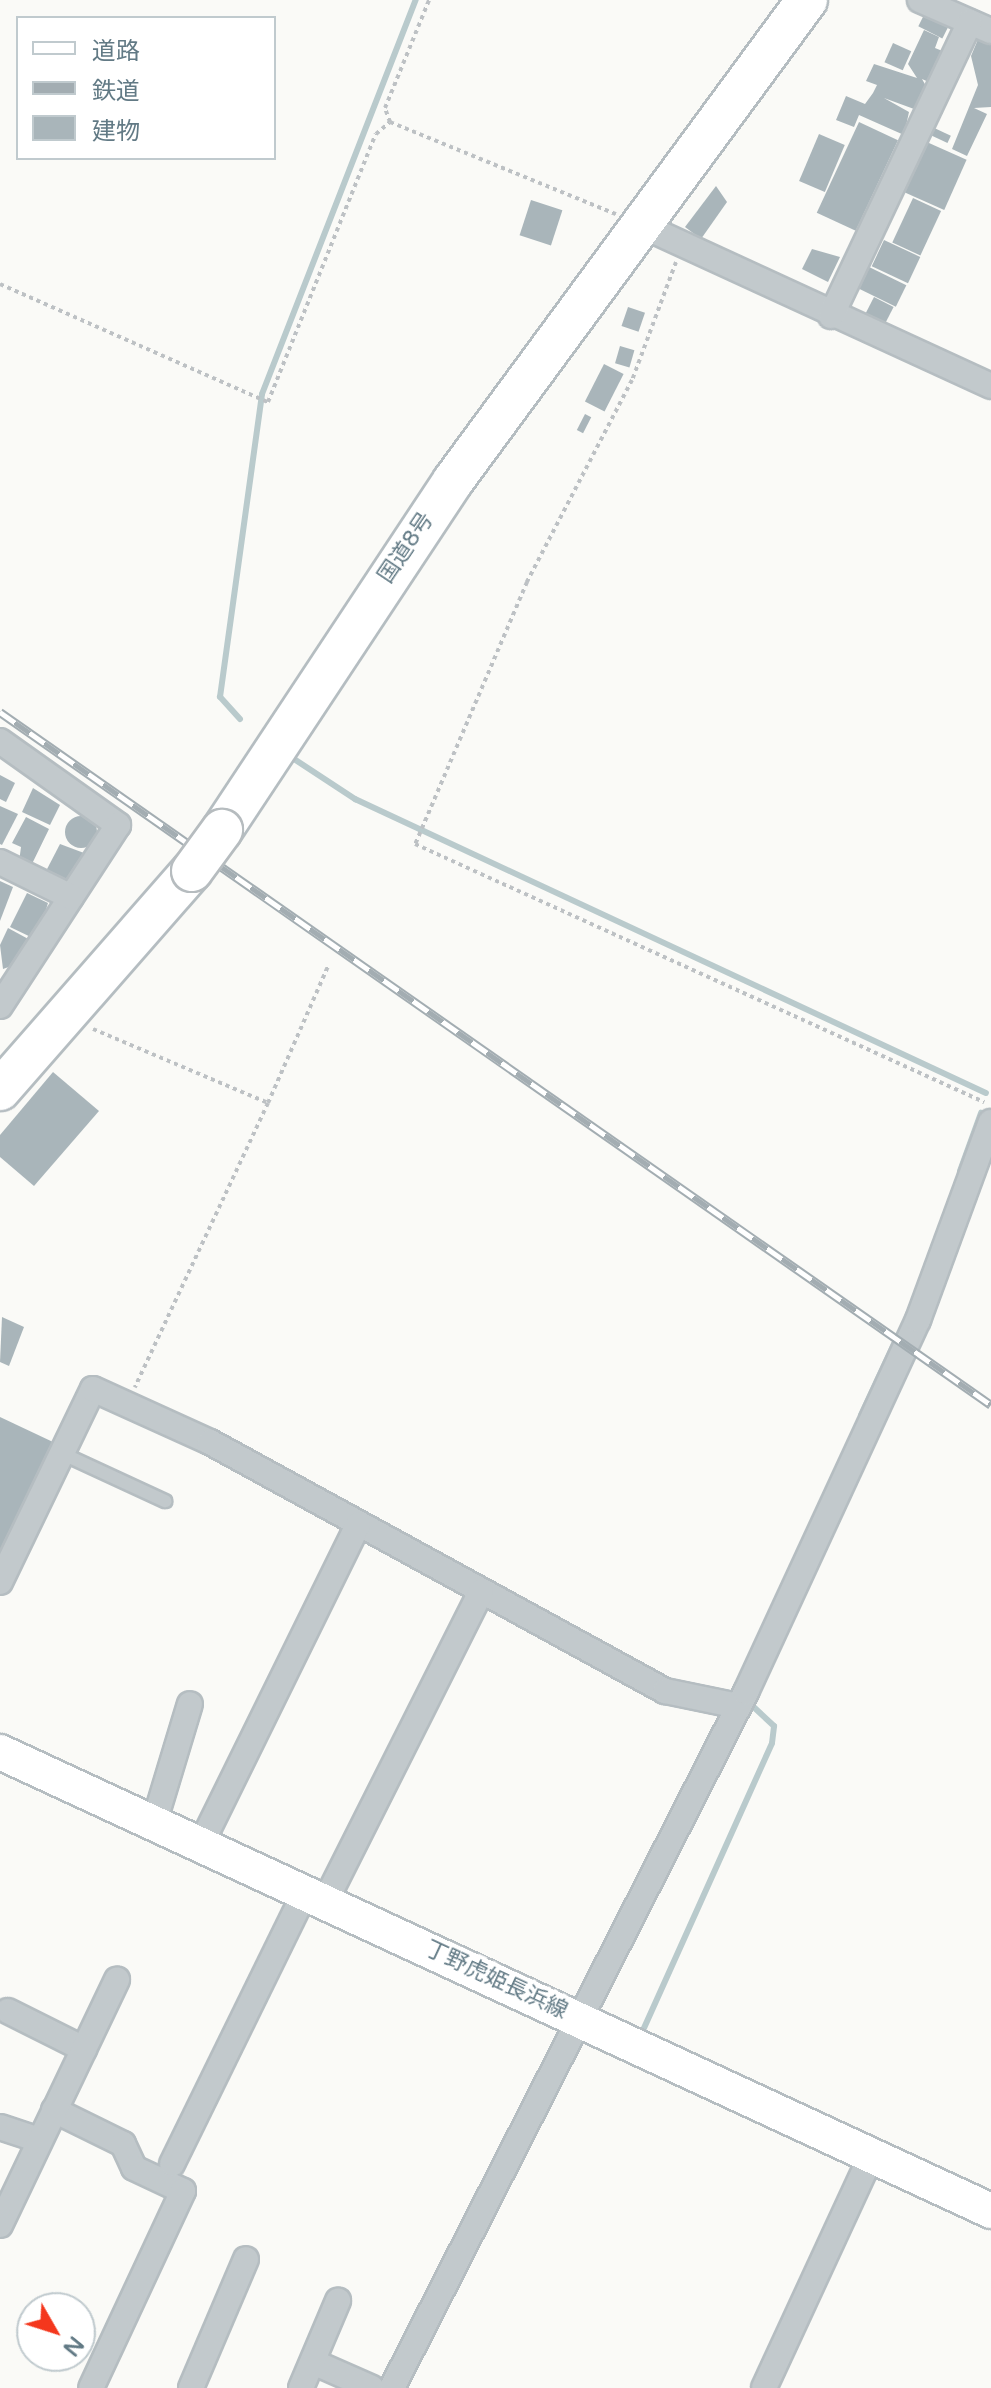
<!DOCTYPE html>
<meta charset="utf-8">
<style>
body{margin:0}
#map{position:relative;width:991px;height:2388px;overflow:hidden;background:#fafaf7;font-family:"Varela Round","Noto Sans JP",sans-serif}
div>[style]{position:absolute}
.stream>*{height:6px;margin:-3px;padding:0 3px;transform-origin:3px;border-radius:3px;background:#b9cacc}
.building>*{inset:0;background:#a9b5ba;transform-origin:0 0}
.round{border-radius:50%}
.path>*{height:4px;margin-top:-2px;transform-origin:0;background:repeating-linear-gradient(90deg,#bdc1c4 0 4px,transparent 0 8px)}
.roads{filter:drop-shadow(2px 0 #b5bdc1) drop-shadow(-2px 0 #b5bdc1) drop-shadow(0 2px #b5bdc1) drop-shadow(0 -2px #b5bdc1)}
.service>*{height:12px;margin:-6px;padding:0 6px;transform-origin:6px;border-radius:6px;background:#c2c9cc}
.minor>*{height:24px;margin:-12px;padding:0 12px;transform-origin:12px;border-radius:12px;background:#c2c9cc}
.secondary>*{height:34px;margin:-17px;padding:0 17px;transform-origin:17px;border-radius:17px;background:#fff}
.trunk>*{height:40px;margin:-20px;padding:0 20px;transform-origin:20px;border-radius:20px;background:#fff}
.rail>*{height:9px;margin-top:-4.5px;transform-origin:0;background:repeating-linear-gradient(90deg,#fff 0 18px,#a3adb2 0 36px);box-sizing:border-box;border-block:2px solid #a3adb2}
.bridges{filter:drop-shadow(2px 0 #b6bcbf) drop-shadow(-2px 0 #b6bcbf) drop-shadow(0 2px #b6bcbf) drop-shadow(0 -2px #b6bcbf)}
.trunk-bridge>*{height:40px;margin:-20px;padding:0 20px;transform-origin:20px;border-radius:20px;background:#fff}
span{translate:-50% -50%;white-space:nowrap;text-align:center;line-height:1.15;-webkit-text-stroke:8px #fff;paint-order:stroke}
.street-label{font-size:22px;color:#627a85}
.legend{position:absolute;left:16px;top:16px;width:260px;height:144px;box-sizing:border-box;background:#fff;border:2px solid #c0cace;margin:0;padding:10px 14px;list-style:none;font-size:24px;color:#627a85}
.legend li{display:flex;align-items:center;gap:16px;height:40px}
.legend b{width:40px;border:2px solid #c0cace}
.north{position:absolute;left:16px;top:2292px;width:80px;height:80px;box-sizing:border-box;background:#fff;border:2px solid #c0cace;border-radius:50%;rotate:129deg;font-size:22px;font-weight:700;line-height:32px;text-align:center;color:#627a85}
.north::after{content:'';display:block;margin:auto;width:28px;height:36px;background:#f4371d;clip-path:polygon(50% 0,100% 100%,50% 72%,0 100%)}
</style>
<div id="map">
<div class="stream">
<i style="left:240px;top:719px;width:30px;rotate:-132deg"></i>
<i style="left:220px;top:697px;width:306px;rotate:-82.1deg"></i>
<i style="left:262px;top:394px;width:423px;rotate:-68.7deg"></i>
<i style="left:291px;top:757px;width:77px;rotate:33.3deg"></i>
<i style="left:355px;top:799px;width:696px;rotate:24.98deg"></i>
<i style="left:960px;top:1171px;width:62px;rotate:-70.1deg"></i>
<i style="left:861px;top:1415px;width:81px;rotate:-65deg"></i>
<i style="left:644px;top:2028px;width:312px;rotate:-65.8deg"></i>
<i style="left:772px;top:1743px;width:17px;rotate:-83deg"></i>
<i style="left:774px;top:1726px;width:33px;rotate:-137deg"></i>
</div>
<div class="building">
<i style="left:926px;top:11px;width:27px;height:17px;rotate:27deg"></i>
<i style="clip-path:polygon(924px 30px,939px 37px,935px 48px,945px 52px,931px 83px,922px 79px,926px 86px,914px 109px,884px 98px,909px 112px,904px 135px,859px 115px,854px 127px,836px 120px,846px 96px,865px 104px,873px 93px,877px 85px,866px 81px,874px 64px,917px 78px,908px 64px)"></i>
<i style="clip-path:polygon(979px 37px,991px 42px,991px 107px,974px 108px,987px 114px,967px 156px,952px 149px,978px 85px,971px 56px)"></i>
<i style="left:893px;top:43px;width:20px;height:21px;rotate:24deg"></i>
<i style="left:859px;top:122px;width:43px;height:100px;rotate:25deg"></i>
<i style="left:930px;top:126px;width:23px;height:8px;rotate:25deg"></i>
<i style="left:819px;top:134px;width:28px;height:51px;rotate:23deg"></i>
<i style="left:920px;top:139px;width:51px;height:55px;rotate:24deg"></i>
<i style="clip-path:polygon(716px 186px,727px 202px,701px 239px,685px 227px)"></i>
<i style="left:913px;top:198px;width:31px;height:49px;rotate:25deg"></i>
<i style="left:531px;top:200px;width:33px;height:37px;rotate:18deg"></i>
<i style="left:884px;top:240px;width:40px;height:29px;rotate:25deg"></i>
<i style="clip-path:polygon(812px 249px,840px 257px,828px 282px,802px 269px)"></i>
<i style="left:865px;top:265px;width:46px;height:24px;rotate:26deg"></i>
<i style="left:874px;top:297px;width:22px;height:22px;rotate:27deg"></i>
<i style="left:628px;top:307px;width:18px;height:20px;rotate:19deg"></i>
<i style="left:620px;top:346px;width:15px;height:18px;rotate:16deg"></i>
<i style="left:604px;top:364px;width:22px;height:42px;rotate:27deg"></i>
<i style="left:585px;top:414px;width:7px;height:18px;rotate:27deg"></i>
<i style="clip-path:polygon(0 775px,15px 783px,6px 802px,0 799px)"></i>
<i style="clip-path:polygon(33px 788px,60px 805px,50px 825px,22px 812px)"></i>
<i style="clip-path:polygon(0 806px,18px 814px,2px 845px,0 844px)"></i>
<i class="round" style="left:65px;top:816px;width:32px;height:32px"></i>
<i style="clip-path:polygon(26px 817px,49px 829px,30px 868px,19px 862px,21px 847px,12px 843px)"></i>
<i style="clip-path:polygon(60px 844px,84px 853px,68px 880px,45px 873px)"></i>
<i style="clip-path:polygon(0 881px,13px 887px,0 921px)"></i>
<i style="clip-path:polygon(27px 893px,48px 903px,37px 940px,10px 927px)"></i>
<i style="clip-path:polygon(8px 928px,32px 941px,17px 964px,3px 969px,0 945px)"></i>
<i style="clip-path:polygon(53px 1072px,99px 1111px,34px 1186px,0 1157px,0 1135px)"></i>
<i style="clip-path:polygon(2px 1317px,24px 1327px,9px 1366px,0 1362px)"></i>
<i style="clip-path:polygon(0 1417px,53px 1442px,0 1556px)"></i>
</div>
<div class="path">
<i style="left:390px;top:122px;width:15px;rotate:-110deg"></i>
<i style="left:385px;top:108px;width:117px;rotate:-67.8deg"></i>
<i style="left:676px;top:262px;width:126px;rotate:110.4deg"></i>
<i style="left:632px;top:380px;width:228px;rotate:117.5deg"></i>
<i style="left:527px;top:582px;width:285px;rotate:113.1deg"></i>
<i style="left:415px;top:844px;width:625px;rotate:24.39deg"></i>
<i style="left:0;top:284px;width:293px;rotate:23.8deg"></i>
<i style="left:268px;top:402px;width:289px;rotate:-68.1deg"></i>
<i style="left:376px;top:134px;width:18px;rotate:-41deg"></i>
<i style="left:390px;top:122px;width:244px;rotate:22.2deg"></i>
<i style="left:93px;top:1029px;width:190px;rotate:22.9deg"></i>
<i style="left:268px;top:1103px;width:314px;rotate:115.1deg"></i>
<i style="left:268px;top:1103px;width:150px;rotate:-66.3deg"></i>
</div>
<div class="roads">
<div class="service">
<i style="left:61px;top:1453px;width:115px;rotate:24.8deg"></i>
</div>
<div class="minor">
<i style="left:920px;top:0;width:77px;rotate:23.6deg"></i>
<i style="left:641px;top:225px;width:385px;rotate:24.7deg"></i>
<i style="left:831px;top:316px;width:325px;rotate:-64.7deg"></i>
<i style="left:0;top:741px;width:145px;rotate:35.4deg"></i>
<i style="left:118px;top:825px;width:216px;rotate:123.1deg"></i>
<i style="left:0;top:862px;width:79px;rotate:26.2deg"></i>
<i style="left:0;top:1582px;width:214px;rotate:-64.3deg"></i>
<i style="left:93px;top:1389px;width:128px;rotate:24.4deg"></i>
<i style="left:210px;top:1442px;width:519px;rotate:28.69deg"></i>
<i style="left:665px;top:1691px;width:75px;rotate:11.6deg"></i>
<i style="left:154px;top:1823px;width:124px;rotate:-73.2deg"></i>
<i style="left:201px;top:1844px;width:356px;rotate:-63.8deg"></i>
<i style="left:325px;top:1902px;width:347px;rotate:-63.3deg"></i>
<i style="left:8px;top:2011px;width:85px;rotate:26.6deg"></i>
<i style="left:54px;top:2110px;width:77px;rotate:26.2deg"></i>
<i style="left:123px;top:2144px;width:26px;rotate:65deg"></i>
<i style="left:134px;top:2168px;width:54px;rotate:25.1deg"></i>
<i style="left:183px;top:2191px;width:217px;rotate:115deg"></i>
<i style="left:0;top:2127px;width:41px;rotate:18.4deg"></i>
<i style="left:172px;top:2164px;width:303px;rotate:-63.9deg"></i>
<i style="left:0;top:2225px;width:272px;rotate:-64.5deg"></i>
<i style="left:313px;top:2362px;width:64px;rotate:23.8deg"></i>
<i style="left:191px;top:2388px;width:140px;rotate:-66.9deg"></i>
<i style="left:301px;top:2388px;width:95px;rotate:-67deg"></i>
<i style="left:392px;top:2388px;width:781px;rotate:-63.04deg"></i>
<i style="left:746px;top:1692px;width:410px;rotate:-65.2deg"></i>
<i style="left:918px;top:1320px;width:211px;rotate:-69.8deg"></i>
<i style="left:764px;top:2388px;width:255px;rotate:-65.2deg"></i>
</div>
<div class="secondary">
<i style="left:0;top:1752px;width:1092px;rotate:24.85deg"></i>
</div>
<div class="trunk">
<i style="left:222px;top:830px;width:419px;rotate:-56.5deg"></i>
<i style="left:453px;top:481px;width:597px;rotate:-53.65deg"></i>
<i style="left:0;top:1090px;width:291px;rotate:-48.8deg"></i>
</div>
</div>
<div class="rail">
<i style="left:0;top:712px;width:1209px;rotate:34.96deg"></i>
</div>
<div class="bridges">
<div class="trunk-bridge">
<i style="left:192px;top:871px;width:51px;rotate:-53.8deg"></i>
</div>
</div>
<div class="street-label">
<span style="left:406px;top:548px;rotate:-56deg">国道8号</span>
<span style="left:496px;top:1980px;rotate:25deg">丁野虎姫長浜線</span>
</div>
<ul class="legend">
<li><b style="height:10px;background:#fff"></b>道路</li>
<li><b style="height:10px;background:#a3adb2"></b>鉄道</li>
<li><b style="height:22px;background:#a9b5ba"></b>建物</li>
</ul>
<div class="north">N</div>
</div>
